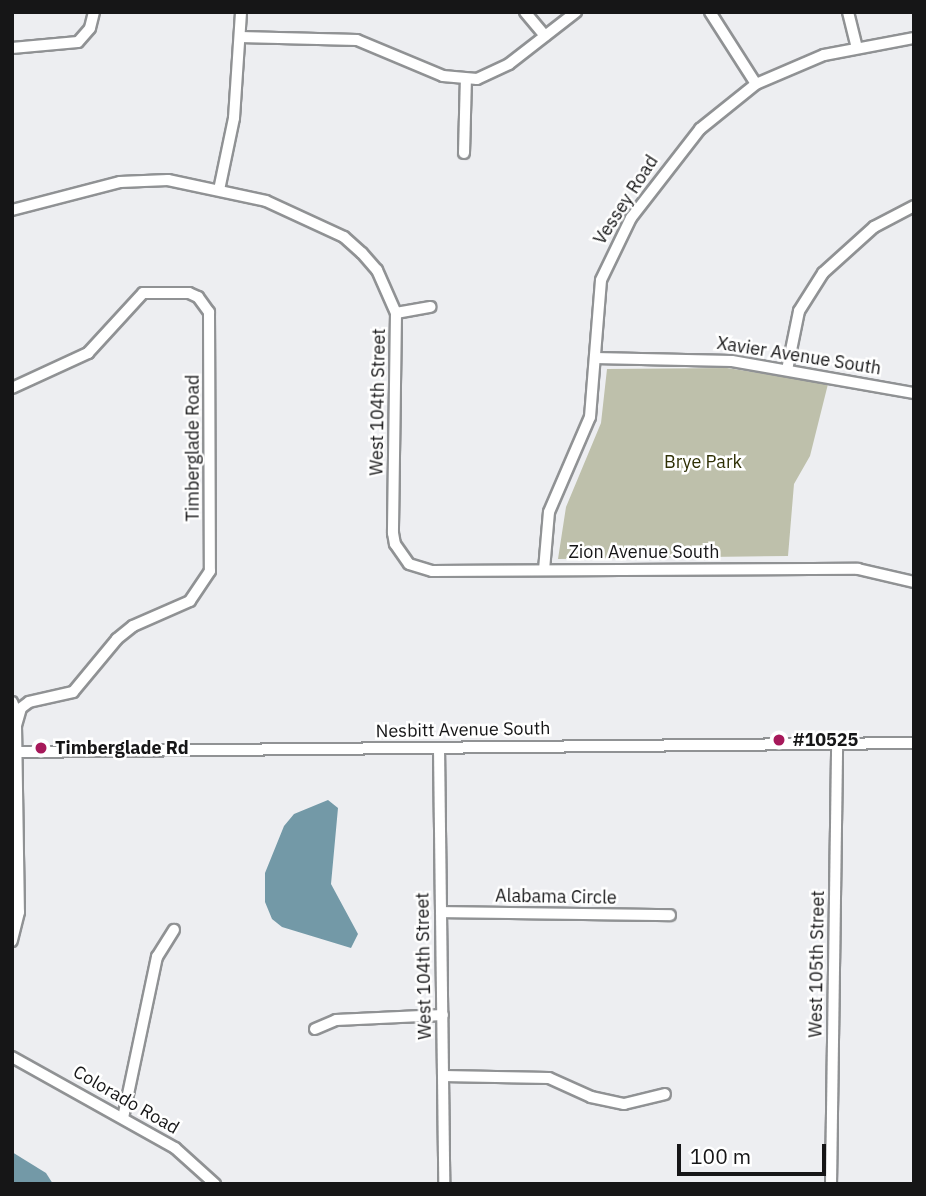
<!DOCTYPE html>
<style>
body{margin:0}
#map{position:relative;width:926px;height:1196px;overflow:hidden;background:#edeef1;font-family:"IBM Plex Sans",sans-serif}
div>[style]{position:absolute}
.green>*{inset:0;background:#bec0ab}
.water>*{inset:0;background:#7399a7}
.roads{filter:drop-shadow(2px 0 #909294) drop-shadow(-2px 0 #909294) drop-shadow(0 2px #909294) drop-shadow(0 -2px #909294)}
.minor>*{height:10px;margin:-5px;padding:0 5px;transform-origin:5px;border-radius:5px;background:#fff}
.dots>*{width:19px;height:19px;translate:-50% -50%;box-sizing:border-box;border:4px solid #fff;border-radius:50%}
span{translate:-50% -50%;white-space:nowrap;text-align:center;line-height:1.15;-webkit-text-stroke:5px #fff;paint-order:stroke}
.street-label{font-size:18px;color:#161617}
.park-label{font-size:18px;color:#2f3005}
.poi-label{font-size:18px;color:#161617;font-weight:700}
.left{translate:0 -50%;text-align:left}
.frame{position:absolute;inset:0;border:14px solid #161617;pointer-events:none}
.scale{position:absolute;left:677px;top:1144px;width:149px;height:32px;box-sizing:border-box;border:4px solid #161617;border-top:0;padding-left:9px;font-size:21px;line-height:24px;white-space:nowrap;color:#161617;-webkit-text-stroke:5px #fff;paint-order:stroke}
</style>
<div id="map">
<div class="green">
<i style="clip-path:polygon(727px 368px,828px 384px,810px 456px,794px 484px,788px 556px,558px 559px,566px 507px,601px 423px,607px 369px)"></i>
</div>
<div class="water">
<i style="clip-path:polygon(328px 800px,338px 808px,331px 884px,358px 934px,351px 948px,282px 927px,272px 919px,265px 902px,265px 873px,284px 826px,294px 814px)"></i>
<i style="clip-path:polygon(12px 1152px,46px 1173px,53px 1184px,12px 1184px)"></i>
</div>
<div class="roads">
<div class="minor">
<i style="left:525px;top:12px;width:31px;rotate:50deg"></i>
<i style="left:710px;top:12px;width:85px;rotate:57.4deg"></i>
<i style="left:848px;top:12px;width:36px;rotate:76deg"></i>
<i style="left:240px;top:37px;width:117px;rotate:1.5deg"></i>
<i style="left:357px;top:40px;width:93px;rotate:22.7deg"></i>
<i style="left:443px;top:76px;width:34px;rotate:5deg"></i>
<i style="left:477px;top:79px;width:35px;rotate:-25deg"></i>
<i style="left:509px;top:64px;width:85px;rotate:-37.8deg"></i>
<i style="left:12px;top:48px;width:66px;rotate:-5.2deg"></i>
<i style="left:78px;top:42px;width:18px;rotate:-49deg"></i>
<i style="left:90px;top:28px;width:16px;rotate:-76deg"></i>
<i style="left:464px;top:153px;width:74px;rotate:-88.5deg"></i>
<i style="left:219px;top:190px;width:74px;rotate:-78.2deg"></i>
<i style="left:234px;top:118px;width:106px;rotate:-86.2deg"></i>
<i style="left:12px;top:210px;width:112px;rotate:-14.5deg"></i>
<i style="left:120px;top:182px;width:48px;rotate:-2.4deg"></i>
<i style="left:168px;top:180px;width:100px;rotate:12.1deg"></i>
<i style="left:266px;top:201px;width:86px;rotate:24.8deg"></i>
<i style="left:344px;top:237px;width:24px;rotate:42deg"></i>
<i style="left:362px;top:253px;width:23px;rotate:49deg"></i>
<i style="left:377px;top:270px;width:47px;rotate:66.2deg"></i>
<i style="left:396px;top:313px;width:220px;rotate:90.8deg"></i>
<i style="left:393px;top:533px;width:11px;rotate:80deg"></i>
<i style="left:395px;top:544px;width:24px;rotate:55deg"></i>
<i style="left:409px;top:564px;width:24px;rotate:17deg"></i>
<i style="left:432px;top:571px;width:426px;rotate:-0.3deg"></i>
<i style="left:858px;top:569px;width:57px;rotate:13.1deg"></i>
<i style="left:396px;top:313px;width:35px;rotate:-10deg"></i>
<i style="left:595px;top:358px;width:137px;rotate:1.3deg"></i>
<i style="left:732px;top:361px;width:185px;rotate:10deg"></i>
<i style="left:787px;top:370px;width:60px;rotate:-78.5deg"></i>
<i style="left:799px;top:311px;width:45px;rotate:-57.7deg"></i>
<i style="left:823px;top:273px;width:69px;rotate:-42deg"></i>
<i style="left:874px;top:227px;width:45px;rotate:-27.7deg"></i>
<i style="left:12px;top:388px;width:84px;rotate:-24.7deg"></i>
<i style="left:88px;top:353px;width:81px;rotate:-47.5deg"></i>
<i style="left:143px;top:293px;width:46px"></i>
<i style="left:189px;top:293px;width:10px;rotate:24deg"></i>
<i style="left:198px;top:297px;width:19px;rotate:54deg"></i>
<i style="left:209px;top:312px;width:259px;rotate:89.8deg"></i>
<i style="left:210px;top:571px;width:36px;rotate:124deg"></i>
<i style="left:190px;top:601px;width:62px;rotate:156.3deg"></i>
<i style="left:133px;top:626px;width:21px;rotate:141deg"></i>
<i style="left:117px;top:639px;width:69px;rotate:129.7deg"></i>
<i style="left:73px;top:692px;width:45px;rotate:167.2deg"></i>
<i style="left:29px;top:702px;width:10px;rotate:143deg"></i>
<i style="left:21px;top:708px;width:19px;rotate:106deg"></i>
<i style="left:16px;top:726px;width:186px;rotate:89.1deg"></i>
<i style="left:19px;top:912px;width:30px;rotate:104deg"></i>
<i style="left:544px;top:570px;width:58px;rotate:-85.1deg"></i>
<i style="left:549px;top:512px;width:103px;rotate:-66.7deg"></i>
<i style="left:590px;top:417px;width:137px;rotate:-85.4deg"></i>
<i style="left:601px;top:280px;width:69px;rotate:-64.2deg"></i>
<i style="left:631px;top:218px;width:113px;rotate:-52.2deg"></i>
<i style="left:700px;top:129px;width:72px;rotate:-38.8deg"></i>
<i style="left:756px;top:84px;width:74px;rotate:-23.1deg"></i>
<i style="left:824px;top:55px;width:92px;rotate:-10.7deg"></i>
<i style="left:12px;top:702px;width:15px;rotate:67deg"></i>
<i style="left:439px;top:748px;width:436px;rotate:89.3deg"></i>
<i style="left:12px;top:752px;width:902px;rotate:-0.57deg"></i>
<i style="left:441px;top:912px;width:229px;rotate:0.8deg"></i>
<i style="left:315px;top:1029px;width:23px;rotate:-23deg"></i>
<i style="left:336px;top:1020px;width:107px;rotate:-2.7deg"></i>
<i style="left:12px;top:1057px;width:187px;rotate:29.2deg"></i>
<i style="left:175px;top:1148px;width:54px;rotate:42deg"></i>
<i style="left:443px;top:1076px;width:106px;rotate:1.1deg"></i>
<i style="left:549px;top:1078px;width:46px;rotate:24.3deg"></i>
<i style="left:591px;top:1097px;width:34px;rotate:12deg"></i>
<i style="left:624px;top:1104px;width:42px;rotate:-13.7deg"></i>
<i style="left:123px;top:1118px;width:165px;rotate:-78.1deg"></i>
<i style="left:157px;top:957px;width:32px;rotate:-58deg"></i>
<i style="left:831px;top:1184px;width:440px;rotate:-89.2deg"></i>
</div>
</div>
<div class="dots">
<i style="left:779px;top:740px;background:#a6185a"></i>
<i style="left:41px;top:748px;background:#a6185a"></i>
</div>
<div class="street-label">
<span style="left:626px;top:200px;rotate:-57deg">Vessey Road</span>
<span style="left:799px;top:356px;rotate:9deg">Xavier Avenue South</span>
<span style="left:378px;top:402px;rotate:-89deg">West 104th Street</span>
<span style="left:193px;top:448px;rotate:-90deg">Timberglade Road</span>
<span style="left:644px;top:552px">Zion Avenue South</span>
<span style="left:463px;top:730px;rotate:-1deg">Nesbitt Avenue South</span>
<span style="left:556px;top:897px;rotate:1deg">Alabama Circle</span>
<span style="left:817px;top:964px;rotate:-89deg">West 105th Street</span>
<span style="left:424px;top:966px;rotate:-91deg">West 104th Street</span>
<span style="left:126px;top:1100px;rotate:30deg">Colorado Road</span>
</div>
<div class="park-label">
<span style="left:703px;top:462px">Brye Park</span>
</div>
<div class="poi-label">
<span class="left" style="left:793px;top:740px">#10525</span>
<span class="left" style="left:55px;top:748px">Timberglade Rd</span>
</div>
<div class="frame"></div>
<div class="scale">100 m</div>
</div>
